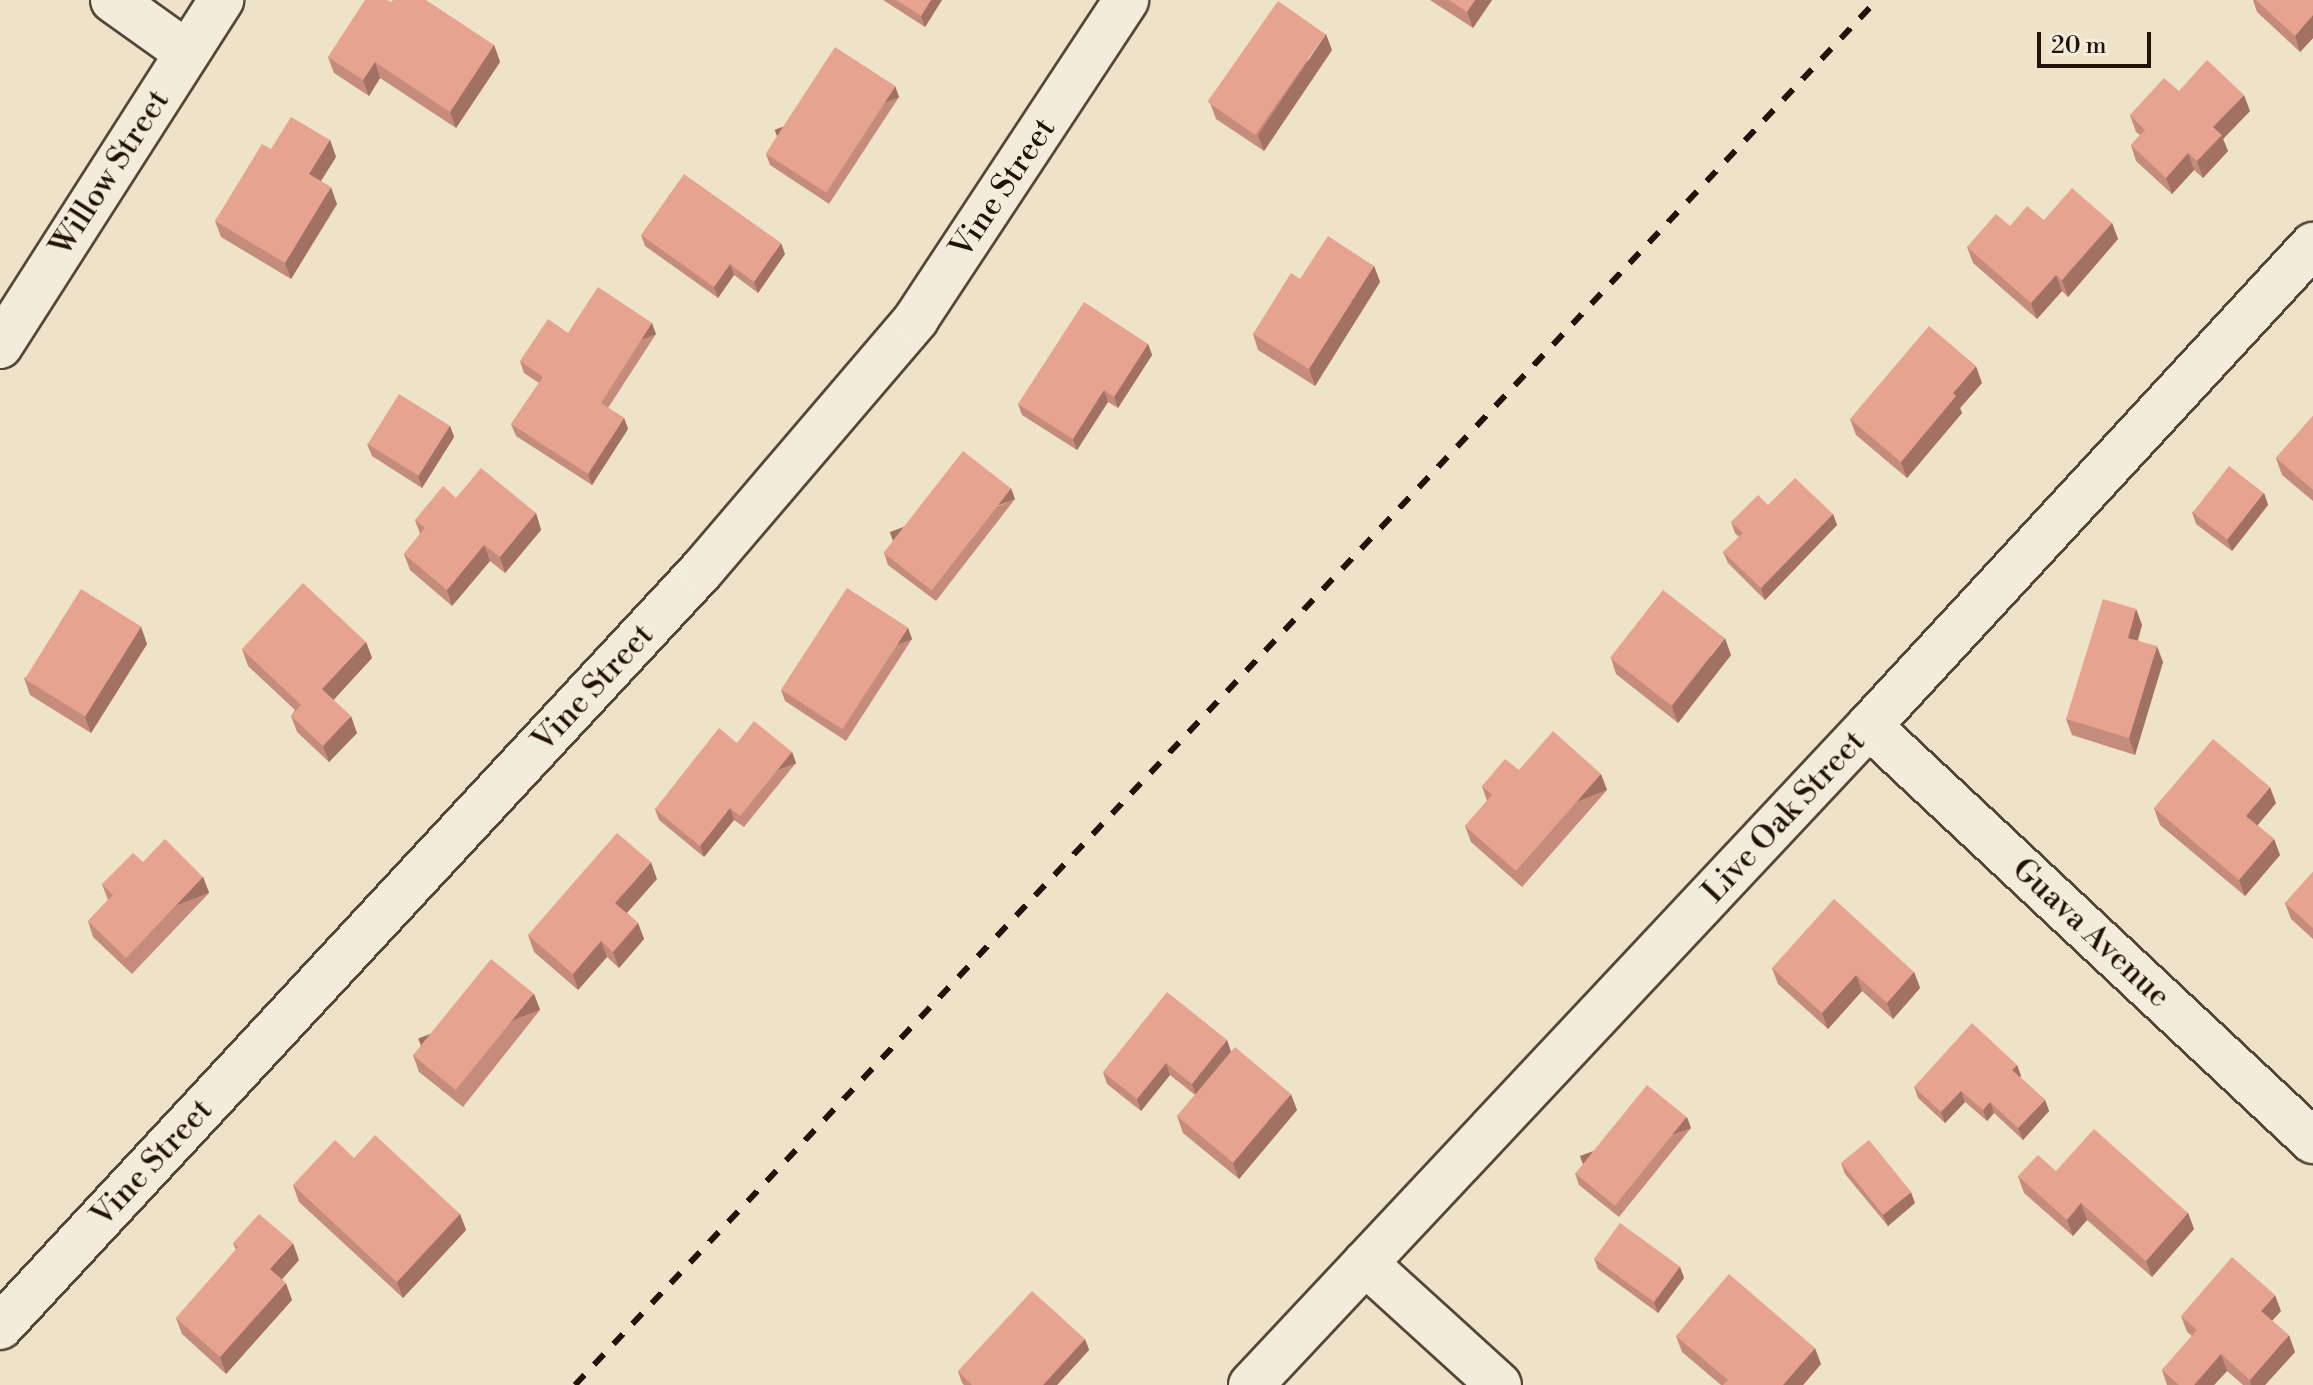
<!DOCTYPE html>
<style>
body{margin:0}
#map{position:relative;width:2313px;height:1385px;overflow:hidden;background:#eee2c8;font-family:"Libre Bodoni",serif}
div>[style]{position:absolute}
.roads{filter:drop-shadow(2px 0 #554638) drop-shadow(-2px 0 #554638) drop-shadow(0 2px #554638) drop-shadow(0 -2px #554638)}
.minor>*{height:44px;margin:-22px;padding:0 22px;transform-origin:22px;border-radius:22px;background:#f4ecdb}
.rail>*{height:6px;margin-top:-3px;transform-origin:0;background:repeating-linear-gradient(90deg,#221208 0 14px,transparent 0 28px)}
.wall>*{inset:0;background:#c68c7b}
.shaded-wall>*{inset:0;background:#a17264;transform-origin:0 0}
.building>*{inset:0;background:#e6a38f;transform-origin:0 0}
span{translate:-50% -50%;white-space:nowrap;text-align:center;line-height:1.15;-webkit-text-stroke:6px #f4ecdb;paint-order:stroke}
.street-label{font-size:32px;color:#221208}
.scale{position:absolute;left:2037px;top:32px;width:114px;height:36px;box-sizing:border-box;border:4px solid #221208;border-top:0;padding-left:10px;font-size:24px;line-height:28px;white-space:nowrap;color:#221208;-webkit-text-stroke:6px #f4ecdb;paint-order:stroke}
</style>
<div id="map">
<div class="roads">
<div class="minor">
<i style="left:113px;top:0;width:91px;rotate:35.6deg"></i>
<i style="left:0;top:346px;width:411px;rotate:-57.4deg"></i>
<i style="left:1869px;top:726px;width:608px;rotate:43.07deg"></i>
<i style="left:1365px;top:1263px;width:181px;rotate:42.3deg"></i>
<i style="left:0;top:1327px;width:1032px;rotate:-47.16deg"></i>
<i style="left:702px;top:570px;width:330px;rotate:-49.5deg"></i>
<i style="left:916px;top:319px;width:382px;rotate:-56.6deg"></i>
<i style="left:1251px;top:1385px;width:903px;rotate:-46.84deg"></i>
<i style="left:1869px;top:726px;width:655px;rotate:-47.29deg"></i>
</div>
</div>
<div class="rail">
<i style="left:575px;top:1385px;width:1901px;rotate:-46.77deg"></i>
</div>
<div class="wall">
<i style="clip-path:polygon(883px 0,942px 0,925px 27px)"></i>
<i style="clip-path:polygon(1430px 0,1492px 0,1473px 28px)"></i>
<i style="clip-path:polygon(2253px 0,2313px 0,2313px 38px,2300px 52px,2257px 12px)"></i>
<i style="clip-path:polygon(391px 2px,494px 45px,500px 62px,456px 128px,380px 78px,369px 96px,334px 73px,328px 57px)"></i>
<i style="clip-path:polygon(1332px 50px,1264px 151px,1216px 119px,1210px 103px)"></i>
<i style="clip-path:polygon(895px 86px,899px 97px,829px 204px,770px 165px,766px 154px)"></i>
<i style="clip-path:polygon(2179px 91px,2250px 111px,2223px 139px,2228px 151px,2203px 178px,2194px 170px,2172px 194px,2136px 161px,2131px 145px,2140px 135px,2136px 132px,2130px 115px)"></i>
<i style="clip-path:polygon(330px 140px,336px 157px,321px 181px,337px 204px,291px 279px,221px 237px,215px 221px,271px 149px)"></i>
<i style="clip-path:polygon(2044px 220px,2112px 223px,2118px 239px,2068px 297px,2062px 291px,2037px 319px,1973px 263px,1967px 247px)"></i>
<i style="clip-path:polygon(641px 235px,785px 254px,758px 293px,734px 275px,718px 298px,645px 246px)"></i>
<i style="clip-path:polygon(1374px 266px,1380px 282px,1315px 386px,1258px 350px,1253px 334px,1300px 279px)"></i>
<i style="clip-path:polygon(568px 333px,656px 334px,608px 408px,624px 418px,628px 429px,592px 485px,516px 436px,511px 424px,539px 383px,524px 373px,520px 361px)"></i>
<i style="clip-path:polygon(1148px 344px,1152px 355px,1118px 408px,1108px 402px,1077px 450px,1022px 415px,1018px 404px)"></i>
<i style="clip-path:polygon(1982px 383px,1960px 408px,1962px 413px,1907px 478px,1856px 435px,1850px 419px)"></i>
<i style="clip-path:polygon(2313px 416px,2313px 501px,2282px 475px,2276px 458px)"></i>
<i style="clip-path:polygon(450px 426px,454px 437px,422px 488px,372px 456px,367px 444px)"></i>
<i style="clip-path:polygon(2264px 493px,2268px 505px,2232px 551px,2196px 524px,2192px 512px)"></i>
<i style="clip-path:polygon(456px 498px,536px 513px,541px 530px,505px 573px,490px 561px,452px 606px,410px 570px,404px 554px,420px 534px,415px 520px)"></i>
<i style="clip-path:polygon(1015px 499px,936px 601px,888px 565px,884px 553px)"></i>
<i style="clip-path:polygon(1768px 505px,1833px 514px,1837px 525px,1765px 600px,1728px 563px,1723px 552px,1739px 537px,1735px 533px,1731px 522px)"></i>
<i style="clip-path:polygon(2136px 609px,2142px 625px,2138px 641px,2163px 662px,2135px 755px,2072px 735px,2066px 719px)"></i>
<i style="clip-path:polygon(141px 627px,147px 644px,91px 733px,30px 695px,24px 678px)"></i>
<i style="clip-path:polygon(908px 628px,912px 639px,846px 741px,785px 701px,781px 690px)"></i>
<i style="clip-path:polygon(366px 642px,372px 658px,333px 700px,357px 733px,329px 762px,297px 732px,291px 716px,295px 710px,248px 666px,242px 649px)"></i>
<i style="clip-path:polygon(1731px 655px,1678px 723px,1616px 674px,1611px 658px)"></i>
<i style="clip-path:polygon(737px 743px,792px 752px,796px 763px,744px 827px,734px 820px,704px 857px,659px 820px,655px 809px)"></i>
<i style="clip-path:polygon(1519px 770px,1607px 790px,1522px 887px,1471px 842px,1465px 826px,1487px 801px,1482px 786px)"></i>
<i style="clip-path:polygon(2276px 803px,2257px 825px,2274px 839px,2280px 855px,2245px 896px,2160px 825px,2154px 808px)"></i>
<i style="clip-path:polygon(2313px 872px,2313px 939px,2291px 919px,2285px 903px)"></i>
<i style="clip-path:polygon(203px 877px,209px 893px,132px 974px,93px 937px,88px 921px,108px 900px,102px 884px)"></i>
<i style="clip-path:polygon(657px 879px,627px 913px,638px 923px,644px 939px,619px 968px,607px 957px,578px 990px,534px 952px,528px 935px)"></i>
<i style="clip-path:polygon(1772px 968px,1914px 972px,1920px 988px,1893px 1019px,1862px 991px,1828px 1029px,1778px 984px)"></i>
<i style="clip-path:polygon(534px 994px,540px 1010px,463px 1107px,419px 1072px,413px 1055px)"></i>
<i style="clip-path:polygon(1227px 1040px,1231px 1052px,1297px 1110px,1239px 1179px,1183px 1133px,1177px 1116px,1195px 1095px,1170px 1075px,1141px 1111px,1107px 1084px,1103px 1072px)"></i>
<i style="clip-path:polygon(2017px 1065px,2021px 1076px,2020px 1077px,2045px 1100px,2049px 1111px,2023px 1140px,1994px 1113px,1987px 1121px,1965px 1102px,1945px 1123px,1918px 1098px,1914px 1087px)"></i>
<i style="clip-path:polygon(1691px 1128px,1619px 1217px,1579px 1185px,1575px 1173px)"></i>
<i style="clip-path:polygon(354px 1158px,460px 1214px,466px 1230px,403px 1298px,299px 1202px,293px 1185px)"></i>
<i style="clip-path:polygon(1841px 1163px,1915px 1203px,1888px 1226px,1845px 1174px)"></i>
<i style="clip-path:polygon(2056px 1171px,2188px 1213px,2194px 1229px,2152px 1277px,2087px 1220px,2073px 1236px,2024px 1193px,2018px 1176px)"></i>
<i style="clip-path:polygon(233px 1243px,299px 1260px,282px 1279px,292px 1300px,226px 1374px,182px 1334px,176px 1318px,236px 1250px)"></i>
<i style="clip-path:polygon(1594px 1258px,1680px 1267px,1684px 1278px,1658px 1313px,1598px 1269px)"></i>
<i style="clip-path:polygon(2281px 1311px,2272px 1321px,2295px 1352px,2265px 1385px,2243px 1385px,2227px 1371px,2214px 1385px,2167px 1385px,2162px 1370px,2192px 1336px,2187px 1332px,2181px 1316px)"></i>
<i style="clip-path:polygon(1676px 1336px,1821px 1364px,1803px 1385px,1721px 1385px,1682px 1352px)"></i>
<i style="clip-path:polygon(1085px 1339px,1089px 1350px,1057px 1385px,964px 1385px,962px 1383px,958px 1371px)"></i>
</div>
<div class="shaded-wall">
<i style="clip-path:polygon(931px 0,942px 0,925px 27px,921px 16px)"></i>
<i style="clip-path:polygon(1475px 0,1492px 0,1473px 28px,1467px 12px)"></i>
<i style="clip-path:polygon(2313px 15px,2313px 38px,2300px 52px,2295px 36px)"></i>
<i style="clip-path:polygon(1326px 34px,1332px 50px,1264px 151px,1258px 135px)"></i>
<i style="clip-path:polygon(494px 45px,500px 62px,456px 128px,450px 112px)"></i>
<i style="clip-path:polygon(375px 62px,380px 78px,369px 96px,363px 80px)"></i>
<i style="left:895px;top:86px;width:12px;height:128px;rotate:70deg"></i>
<i style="clip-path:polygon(2244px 95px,2250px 111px,2223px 139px,2228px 151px,2203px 178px,2197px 161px,2213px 127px)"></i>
<i style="clip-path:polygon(330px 140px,336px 157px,315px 190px,309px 174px)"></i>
<i style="clip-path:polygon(2188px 153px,2194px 170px,2172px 194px,2166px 178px)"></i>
<i style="clip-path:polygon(331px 187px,337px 204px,291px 279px,285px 263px)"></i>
<i style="clip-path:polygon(2112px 223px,2118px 239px,2068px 297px,2062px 280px)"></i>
<i style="clip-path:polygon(781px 243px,785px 254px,758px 293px,754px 282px)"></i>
<i style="clip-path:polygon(730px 264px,734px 275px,718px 298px,714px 287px)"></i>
<i style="clip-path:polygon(1374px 266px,1380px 282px,1315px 386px,1309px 369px)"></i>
<i style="clip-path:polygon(2056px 275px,2062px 291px,2037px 319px,2031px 303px)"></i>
<i style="left:652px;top:323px;width:12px;height:95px;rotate:70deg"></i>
<i style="clip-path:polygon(1148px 344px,1152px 355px,1118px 408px,1114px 397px)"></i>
<i style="clip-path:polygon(1976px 366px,1982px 383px,1960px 408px,1962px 413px,1907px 478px,1901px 462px,1953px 393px)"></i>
<i style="clip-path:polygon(1104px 390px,1108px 402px,1077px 450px,1073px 439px)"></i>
<i style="clip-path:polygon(624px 418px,628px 429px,592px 485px,588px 474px)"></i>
<i style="clip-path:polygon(450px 426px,454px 437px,422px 488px,418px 476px)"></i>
<i style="left:1011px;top:488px;width:12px;height:129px;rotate:70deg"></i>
<i style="clip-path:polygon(2264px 493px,2268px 505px,2232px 551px,2227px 540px)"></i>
<i style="clip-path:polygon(536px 513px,541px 530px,505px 573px,500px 557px)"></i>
<i style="clip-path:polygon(1833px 514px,1837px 525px,1765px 600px,1761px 588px)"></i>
<i style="clip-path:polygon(484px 545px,490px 561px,452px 606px,447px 590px)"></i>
<i style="clip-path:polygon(2136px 609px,2142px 625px,2133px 654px,2128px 638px)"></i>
<i style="clip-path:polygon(141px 627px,147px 644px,91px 733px,85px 717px)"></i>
<i style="left:908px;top:628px;width:12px;height:121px;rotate:70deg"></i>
<i style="clip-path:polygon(1725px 638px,1731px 655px,1678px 723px,1672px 706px)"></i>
<i style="clip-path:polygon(366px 642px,372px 658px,328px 706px,322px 689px)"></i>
<i style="clip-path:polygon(2157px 646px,2163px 662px,2135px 755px,2129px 738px)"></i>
<i style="clip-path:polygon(351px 716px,357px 733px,329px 762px,323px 746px)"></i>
<i style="left:792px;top:752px;width:12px;height:82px;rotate:70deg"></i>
<i style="left:1601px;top:774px;width:17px;height:129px;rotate:69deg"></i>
<i style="clip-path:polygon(2270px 787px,2276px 803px,2252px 832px,2246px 816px)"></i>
<i style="clip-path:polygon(730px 808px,734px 820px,704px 857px,700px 846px)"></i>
<i style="clip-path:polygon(2274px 839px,2280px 855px,2245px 896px,2239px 880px)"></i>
<i style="clip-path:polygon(651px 862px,657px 879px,621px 919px,615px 903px)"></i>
<i style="left:203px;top:877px;width:17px;height:112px;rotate:69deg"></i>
<i style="clip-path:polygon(638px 923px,644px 939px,619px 968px,613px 952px)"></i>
<i style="clip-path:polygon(601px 941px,607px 957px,578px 990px,573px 974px)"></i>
<i style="clip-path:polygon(1914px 972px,1920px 988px,1893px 1019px,1887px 1003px)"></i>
<i style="clip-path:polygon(1856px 975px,1862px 991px,1828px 1029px,1822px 1013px)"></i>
<i style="left:534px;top:994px;width:17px;height:124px;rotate:69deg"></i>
<i style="clip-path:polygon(1227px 1040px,1231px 1052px,1196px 1095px,1192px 1084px)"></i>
<i style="clip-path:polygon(1166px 1063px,1170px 1075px,1141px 1111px,1137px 1099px)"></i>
<i style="clip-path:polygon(2017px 1065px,2021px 1076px,2016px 1081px,2012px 1070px)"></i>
<i style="clip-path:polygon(1961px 1091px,1965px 1102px,1945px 1123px,1941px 1112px)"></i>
<i style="clip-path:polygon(1291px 1094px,1297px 1110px,1239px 1179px,1233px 1163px)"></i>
<i style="clip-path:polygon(2045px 1100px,2049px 1111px,2023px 1140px,2018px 1128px)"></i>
<i style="clip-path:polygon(1990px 1102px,1994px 1113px,1987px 1121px,1983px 1110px)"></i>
<i style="left:1687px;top:1117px;width:12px;height:114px;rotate:70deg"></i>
<i style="clip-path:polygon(1911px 1192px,1915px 1203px,1888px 1226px,1883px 1215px)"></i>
<i style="clip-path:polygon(2081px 1203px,2087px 1220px,2073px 1236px,2067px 1220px)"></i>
<i style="clip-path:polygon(2188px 1213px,2194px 1229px,2152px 1277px,2146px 1261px)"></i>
<i style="clip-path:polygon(460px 1214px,466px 1230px,403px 1298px,397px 1282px)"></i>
<i style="clip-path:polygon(293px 1243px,299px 1260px,276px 1286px,270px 1269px)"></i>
<i style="clip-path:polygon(1680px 1267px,1684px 1278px,1658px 1313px,1654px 1302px)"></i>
<i style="clip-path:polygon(286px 1283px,292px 1300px,226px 1374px,220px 1357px)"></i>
<i style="clip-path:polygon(2275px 1295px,2281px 1311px,2266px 1327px,2261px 1311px)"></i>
<i style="clip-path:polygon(2289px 1335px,2295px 1352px,2265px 1385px,2251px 1385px,2250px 1380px)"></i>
<i style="clip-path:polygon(1085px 1339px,1089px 1350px,1057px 1385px,1043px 1385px)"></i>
<i style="clip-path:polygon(1815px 1348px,1821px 1364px,1803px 1385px,1783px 1385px)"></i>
<i style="clip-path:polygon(2221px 1354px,2227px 1371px,2214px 1385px,2194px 1385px)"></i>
</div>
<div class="building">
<i style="clip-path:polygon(365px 0,387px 0,391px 2px,393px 0,426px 0,494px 45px,450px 112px,375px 62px,363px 80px,328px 57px)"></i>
<i style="clip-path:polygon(896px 0,931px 0,921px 16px)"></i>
<i style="clip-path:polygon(1449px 0,1475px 0,1467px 12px)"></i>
<i style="clip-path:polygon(2256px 0,2313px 0,2313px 15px,2295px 36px)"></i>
<i style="left:1278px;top:1px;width:58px;height:123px;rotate:35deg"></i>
<i style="left:835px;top:47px;width:72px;height:127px;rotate:33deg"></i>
<i style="clip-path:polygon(2207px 60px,2244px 95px,2213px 127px,2222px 135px,2197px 161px,2188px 153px,2166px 178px,2131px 145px,2145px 130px,2130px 115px,2164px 78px,2179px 91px)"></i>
<i style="clip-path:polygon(291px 117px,330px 140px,309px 174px,331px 187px,285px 263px,215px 221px,262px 144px,271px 149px)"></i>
<i style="clip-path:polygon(684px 174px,781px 243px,754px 282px,730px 264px,714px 287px,641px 235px)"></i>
<i style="clip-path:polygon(2072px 188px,2112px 223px,2062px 280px,2056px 275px,2031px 303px,1967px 247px,1996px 214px,2010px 226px,2027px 206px,2044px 220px)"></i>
<i style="clip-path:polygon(1328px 236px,1374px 266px,1309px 369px,1253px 334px,1291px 273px,1300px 279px)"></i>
<i style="clip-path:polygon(598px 287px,652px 323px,601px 403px,624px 418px,588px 474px,511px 424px,543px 377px,520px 361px,548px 319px,568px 333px)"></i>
<i style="clip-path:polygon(1084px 302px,1148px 344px,1114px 397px,1104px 390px,1073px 439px,1018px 404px)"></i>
<i style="clip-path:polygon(1929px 326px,1976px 366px,1953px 393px,1956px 396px,1901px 462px,1850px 419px)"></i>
<i style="left:399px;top:394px;width:60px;height:59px;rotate:32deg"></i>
<i style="clip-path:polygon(2313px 416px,2313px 490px,2276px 458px)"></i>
<i style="left:963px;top:451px;width:61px;height:129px;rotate:38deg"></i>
<i style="left:2229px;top:466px;width:44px;height:59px;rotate:38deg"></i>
<i style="clip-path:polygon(481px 468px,536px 513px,500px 557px,484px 545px,447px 590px,404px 554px,425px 528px,415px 520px,443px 486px,456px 498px)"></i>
<i style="clip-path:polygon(1795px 478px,1833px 514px,1761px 588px,1723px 552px,1743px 533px,1731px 522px,1758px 495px,1768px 505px)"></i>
<i style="clip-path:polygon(303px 583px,366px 642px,322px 689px,351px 716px,323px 746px,291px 716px,301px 705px,242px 649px)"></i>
<i style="left:847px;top:588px;width:73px;height:121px;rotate:33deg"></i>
<i style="left:81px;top:589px;width:71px;height:106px;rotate:32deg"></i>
<i style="left:1663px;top:590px;width:78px;height:86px;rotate:38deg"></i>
<i style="clip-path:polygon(2103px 599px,2136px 609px,2128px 638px,2157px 646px,2129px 738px,2066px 719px)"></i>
<i style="clip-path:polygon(754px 721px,792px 752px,740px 816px,730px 808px,700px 846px,655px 809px,719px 728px,737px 743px)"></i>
<i style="clip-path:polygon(1553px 731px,1601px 774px,1516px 871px,1465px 826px,1492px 795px,1482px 786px,1505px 759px,1519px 770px)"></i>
<i style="clip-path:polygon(2213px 739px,2270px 787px,2246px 816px,2274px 839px,2239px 880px,2154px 808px)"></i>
<i style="clip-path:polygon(617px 833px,651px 862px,615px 903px,638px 923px,613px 952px,601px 941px,573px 974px,528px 935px)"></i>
<i style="clip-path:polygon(165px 839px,203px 877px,126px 958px,88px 921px,113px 895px,102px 884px,133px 853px,143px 862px)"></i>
<i style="clip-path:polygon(2313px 872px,2313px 928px,2285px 903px)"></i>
<i style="clip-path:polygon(1834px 899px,1914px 972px,1887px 1003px,1856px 975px,1822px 1013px,1772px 968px)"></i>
<i style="left:491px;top:959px;width:55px;height:124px;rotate:39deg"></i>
<i style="clip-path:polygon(1167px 992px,1227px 1040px,1192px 1084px,1166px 1063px,1137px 1099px,1103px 1072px)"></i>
<i style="clip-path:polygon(1972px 1023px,2017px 1065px,2012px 1070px,2045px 1100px,2018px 1128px,1990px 1102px,1983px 1110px,1961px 1091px,1941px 1112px,1914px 1087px)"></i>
<i style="left:1235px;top:1047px;width:73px;height:90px;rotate:40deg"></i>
<i style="left:1647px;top:1085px;width:51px;height:114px;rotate:39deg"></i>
<i style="clip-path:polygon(2094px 1129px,2188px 1213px,2146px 1261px,2081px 1203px,2067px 1220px,2018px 1176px,2038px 1155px,2056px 1171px)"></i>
<i style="clip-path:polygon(375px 1135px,460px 1214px,397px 1282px,293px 1185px,335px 1140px,354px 1158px)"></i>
<i style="left:1869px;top:1140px;width:67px;height:36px;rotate:51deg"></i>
<i style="clip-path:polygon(259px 1214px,293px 1243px,270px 1269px,286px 1283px,220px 1357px,176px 1318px,238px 1247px,233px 1243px)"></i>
<i style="left:1620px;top:1223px;width:74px;height:44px;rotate:36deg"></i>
<i style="clip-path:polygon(2232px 1257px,2275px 1295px,2261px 1311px,2289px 1335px,2250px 1380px,2221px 1354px,2194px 1385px,2179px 1385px,2162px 1370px,2197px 1330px,2181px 1316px)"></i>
<i style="clip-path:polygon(1729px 1274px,1815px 1348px,1783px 1385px,1723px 1385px,1728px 1380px,1676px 1336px)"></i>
<i style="clip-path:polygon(1032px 1291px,1085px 1339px,1043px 1385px,972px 1385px,958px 1371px)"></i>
</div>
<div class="street-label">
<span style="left:110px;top:173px;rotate:-57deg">Willow Street</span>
<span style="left:1003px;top:188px;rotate:-56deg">Vine Street</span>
<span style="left:593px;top:688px;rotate:-47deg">Vine Street</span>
<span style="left:1784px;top:817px;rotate:-47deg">Live Oak Street</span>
<span style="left:2091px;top:933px;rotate:43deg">Guava Avenue</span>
<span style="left:152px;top:1163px;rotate:-47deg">Vine Street</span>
</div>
<div class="scale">20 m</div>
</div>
